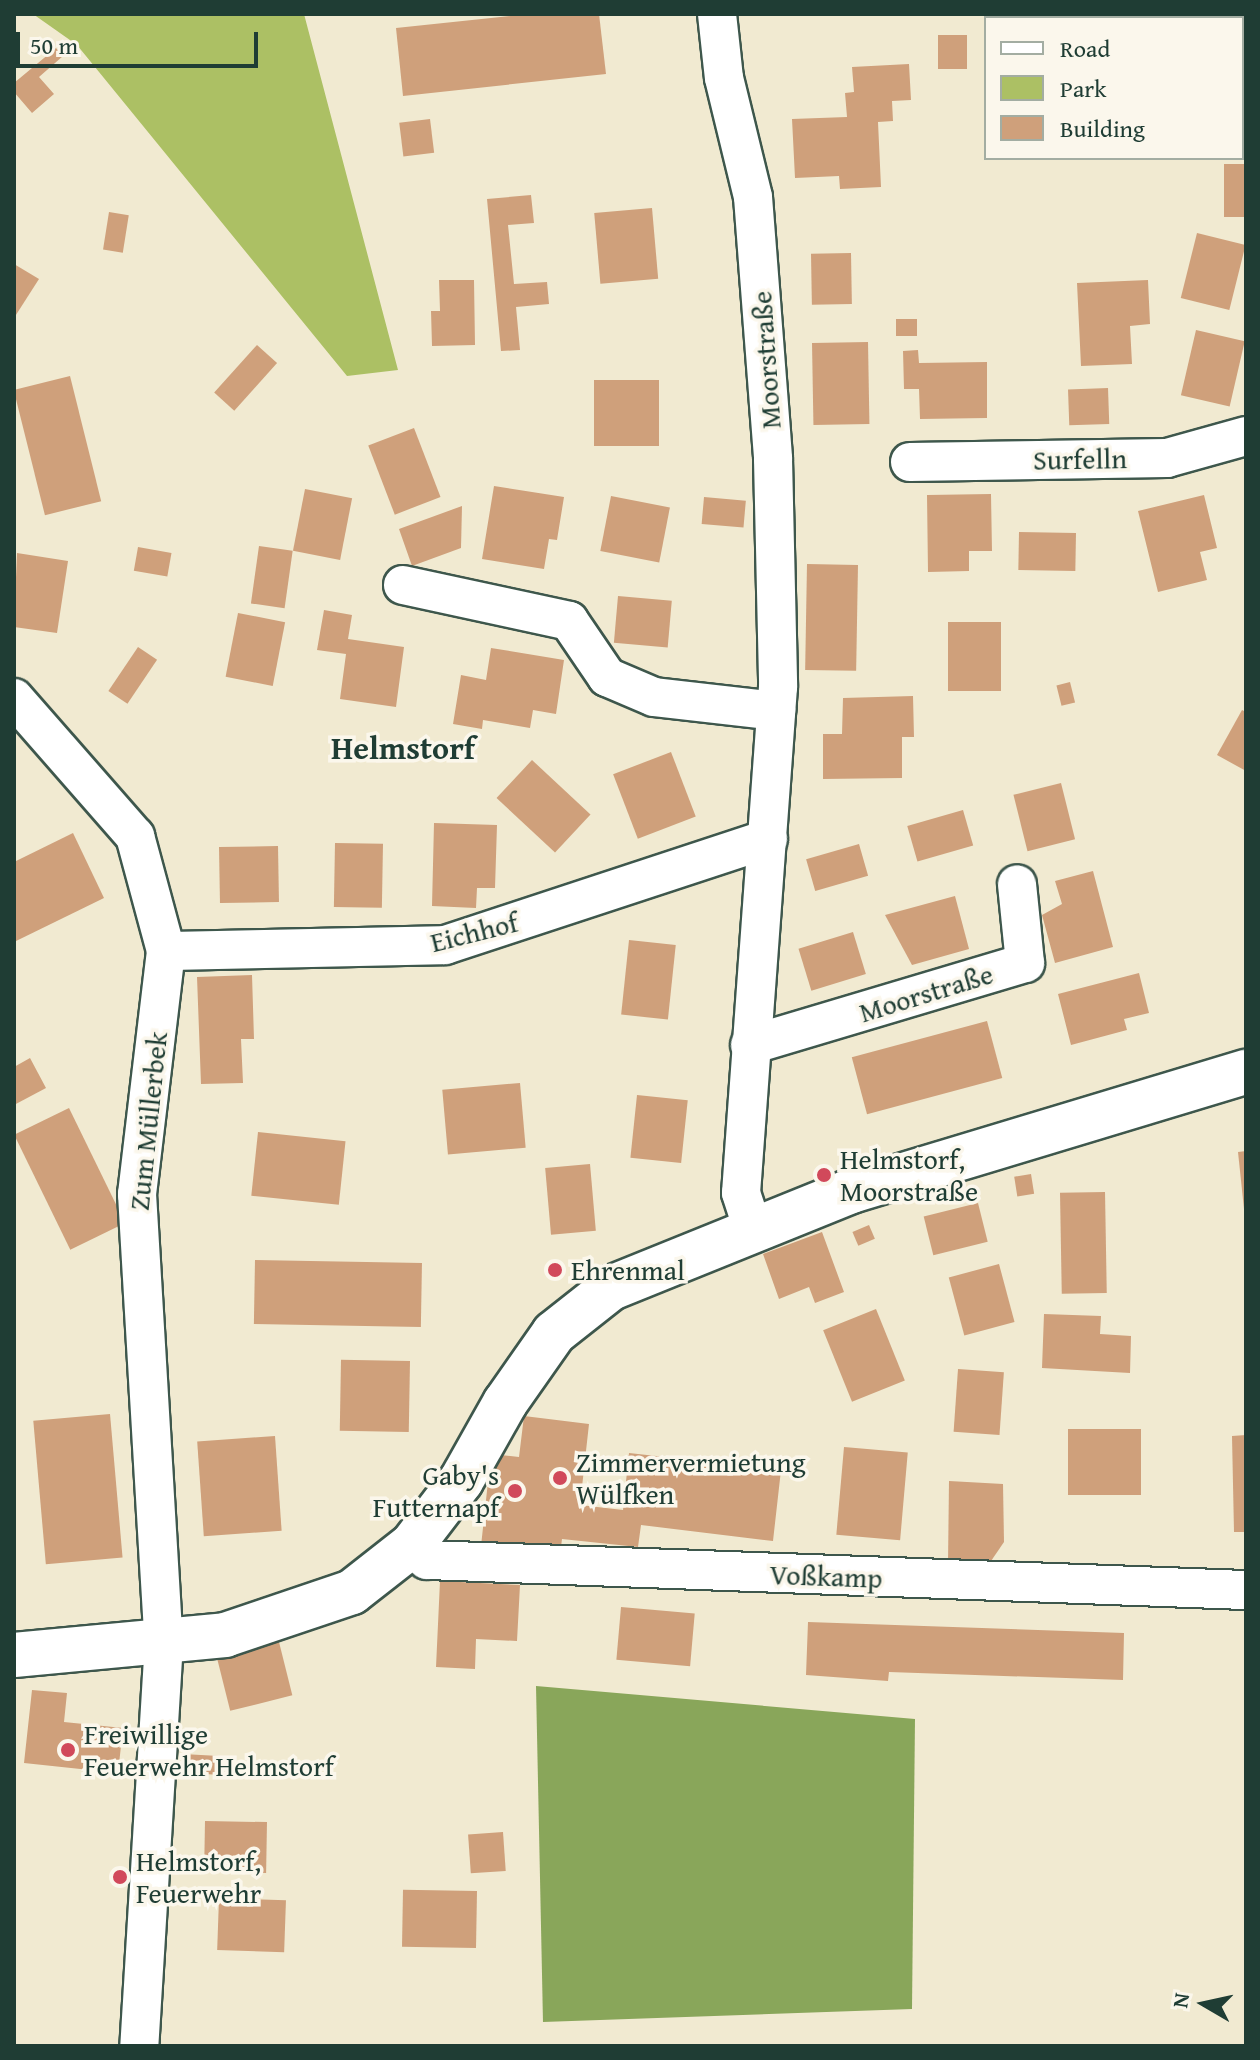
<!DOCTYPE html>
<meta charset="utf-8">
<style>
body{margin:0}
#map{position:relative;width:1260px;height:2060px;overflow:hidden;background:#f1ead1;font-family:"Gentium Book Plus",serif}
div>[style]{position:absolute}
.green>*{inset:0;background:#acc064}
.forest>*{inset:0;background:#89a65a}
.building>*{inset:0;background:#cfa07b;transform-origin:0 0}
.roads{filter:drop-shadow(2px 0 #3e574c) drop-shadow(-2px 0 #3e574c) drop-shadow(0 2px #3e574c) drop-shadow(0 -2px #3e574c)}
.minor>*{height:38px;margin:-19px;padding:0 19px;transform-origin:19px;border-radius:19px;background:#fff}
.secondary>*{height:44px;margin:-22px;padding:0 22px;transform-origin:22px;border-radius:22px;background:#fff}
.dots>*{width:22px;height:22px;translate:-50% -50%;box-sizing:border-box;border:4px solid #fbf7ec;border-radius:50%}
span{translate:-50% -50%;white-space:nowrap;text-align:center;line-height:1.15;-webkit-text-stroke:7px #fbf7ec;paint-order:stroke}
.street-label{font-size:28px;color:#1f3d34}
.poi-label{font-size:28px;color:#1f3d34}
.left{translate:0 -50%;text-align:left}
.right{translate:-100% -50%;text-align:right}
.quarter-label{font-size:32px;color:#1f3d34;font-weight:700}
.frame{position:absolute;inset:0;border:16px solid #1f3d34;pointer-events:none}
.legend{position:absolute;left:984px;top:16px;width:260px;height:144px;box-sizing:border-box;background:#fbf7ec;border:2px solid #a3ada2;margin:0;padding:10px 14px;list-style:none;font-size:24px;color:#1f3d34}
.legend li{display:flex;align-items:center;gap:16px;height:40px}
.legend b{width:40px;border:2px solid #a3ada2}
.north{position:absolute;left:1164px;top:1964px;width:80px;height:80px;-webkit-text-stroke:6px #fbf7ec;paint-order:stroke;rotate:279deg;font-size:22px;font-weight:700;line-height:32px;text-align:center;color:#1f3d34}
.north::after{content:'';display:block;margin:auto;width:28px;height:36px;background:#1f3d34;clip-path:polygon(50% 0,100% 100%,50% 72%,0 100%)}
.scale{position:absolute;left:16px;top:32px;width:242px;height:36px;box-sizing:border-box;border:4px solid #1f3d34;border-top:0;padding-left:10px;font-size:24px;line-height:28px;white-space:nowrap;color:#1f3d34;-webkit-text-stroke:6px #fbf7ec;paint-order:stroke}
</style>
<div id="map">
<div class="green">
<i style="clip-path:polygon(33px 14px,304px 14px,398px 370px,347px 376px,77px 45px)"></i>
</div>
<div class="forest">
<i style="clip-path:polygon(536px 1686px,915px 1719px,912px 2009px,543px 2022px)"></i>
</div>
<div class="building">
<i style="clip-path:polygon(530px 14px,599px 14px,606px 74px,403px 96px,396px 28px)"></i>
<i style="left:967px;top:35px;width:34px;height:29px;rotate:90deg"></i>
<i style="left:1242px;top:45px;width:4px;height:47px"></i>
<i style="clip-path:polygon(56px 48px,63px 56px,39px 77px,54px 94px,32px 113px,14px 92px,14px 83px)"></i>
<i style="clip-path:polygon(909px 64px,911px 100px,892px 101px,893px 121px,878px 122px,881px 187px,840px 189px,839px 176px,795px 178px,792px 119px,847px 117px,845px 93px,854px 92px,852px 67px)"></i>
<i style="left:430px;top:119px;width:34px;height:31px;rotate:83deg"></i>
<i style="left:1246px;top:164px;width:53px;height:22px;rotate:90deg"></i>
<i style="clip-path:polygon(531px 195px,534px 223px,508px 225px,514px 284px,547px 282px,549px 304px,516px 307px,520px 350px,501px 351px,487px 199px)"></i>
<i style="left:652px;top:208px;width:71px;height:58px;rotate:85deg"></i>
<i style="left:109px;top:212px;width:20px;height:38px;rotate:9deg"></i>
<i style="left:1197px;top:233px;width:50px;height:67px;rotate:14deg"></i>
<i style="left:851px;top:253px;width:51px;height:40px;rotate:89deg"></i>
<i style="clip-path:polygon(14px 264px,39px 279px,14px 318px)"></i>
<i style="clip-path:polygon(439px 280px,474px 280px,475px 345px,432px 346px,431px 311px,440px 311px)"></i>
<i style="clip-path:polygon(1148px 280px,1150px 324px,1130px 326px,1132px 364px,1081px 366px,1077px 283px)"></i>
<i style="left:896px;top:319px;width:21px;height:17px"></i>
<i style="left:1196px;top:330px;width:50px;height:67px;rotate:13deg"></i>
<i style="left:868px;top:342px;width:82px;height:56px;rotate:89deg"></i>
<i style="left:257px;top:345px;width:27px;height:64px;rotate:42deg"></i>
<i style="clip-path:polygon(918px 350px,919px 363px,987px 362px,987px 418px,920px 419px,919px 389px,904px 389px,903px 351px)"></i>
<i style="left:70px;top:376px;width:129px;height:58px;rotate:76deg"></i>
<i style="left:659px;top:380px;width:66px;height:65px;rotate:90deg"></i>
<i style="left:1108px;top:388px;width:36px;height:40px;rotate:88deg"></i>
<i style="left:414px;top:428px;width:74px;height:49px;rotate:69deg"></i>
<i style="clip-path:polygon(494px 486px,564px 497px,557px 540px,549px 539px,544px 569px,482px 559px)"></i>
<i style="left:305px;top:489px;width:48px;height:63px;rotate:11deg"></i>
<i style="clip-path:polygon(991px 494px,992px 551px,969px 551px,969px 571px,928px 572px,927px 495px)"></i>
<i style="clip-path:polygon(1204px 495px,1217px 548px,1200px 552px,1207px 580px,1158px 592px,1138px 511px)"></i>
<i style="left:611px;top:496px;width:60px;height:56px;rotate:11deg"></i>
<i style="left:704px;top:497px;width:42px;height:27px;rotate:5deg"></i>
<i style="clip-path:polygon(462px 506px,461px 548px,412px 566px,399px 529px)"></i>
<i style="left:1019px;top:532px;width:57px;height:38px;rotate:1deg"></i>
<i style="left:259px;top:546px;width:34px;height:58px;rotate:8deg"></i>
<i style="left:138px;top:547px;width:34px;height:24px;rotate:10deg"></i>
<i style="clip-path:polygon(17px 553px,68px 561px,57px 633px,14px 627px)"></i>
<i style="left:807px;top:564px;width:51px;height:106px;rotate:1deg"></i>
<i style="left:618px;top:596px;width:54px;height:47px;rotate:5deg"></i>
<i style="clip-path:polygon(324px 610px,352px 615px,348px 639px,404px 647px,396px 707px,340px 699px,346px 654px,317px 650px)"></i>
<i style="left:238px;top:613px;width:48px;height:65px;rotate:11deg"></i>
<i style="left:948px;top:622px;width:53px;height:69px"></i>
<i style="left:138px;top:647px;width:23px;height:53px;rotate:34deg"></i>
<i style="clip-path:polygon(491px 648px,564px 660px,556px 714px,533px 710px,530px 728px,483px 720px,482px 729px,453px 724px,461px 675px,486px 680px)"></i>
<i style="left:1070px;top:682px;width:21px;height:14px;rotate:76deg"></i>
<i style="clip-path:polygon(913px 696px,914px 737px,902px 737px,902px 778px,823px 779px,823px 734px,842px 734px,843px 698px)"></i>
<i style="clip-path:polygon(1242px 710px,1246px 712px,1246px 771px,1217px 755px)"></i>
<i style="left:671px;top:752px;width:69px;height:62px;rotate:69deg"></i>
<i style="left:532px;top:760px;width:80px;height:52px;rotate:43deg"></i>
<i style="left:1061px;top:783px;width:58px;height:49px;rotate:76deg"></i>
<i style="left:963px;top:810px;width:37px;height:58px;rotate:74deg"></i>
<i style="clip-path:polygon(434px 823px,497px 825px,495px 888px,477px 888px,476px 908px,432px 906px)"></i>
<i style="clip-path:polygon(73px 833px,104px 898px,14px 942px,14px 862px)"></i>
<i style="left:335px;top:843px;width:48px;height:64px;rotate:1deg"></i>
<i style="left:859px;top:844px;width:33px;height:55px;rotate:74deg"></i>
<i style="left:278px;top:846px;width:56px;height:59px;rotate:89deg"></i>
<i style="clip-path:polygon(1093px 871px,1113px 947px,1055px 963px,1042px 915px,1062px 904px,1055px 881px)"></i>
<i style="clip-path:polygon(955px 896px,969px 949px,912px 965px,885px 915px)"></i>
<i style="left:853px;top:932px;width:44px;height:57px;rotate:73deg"></i>
<i style="left:629px;top:940px;width:47px;height:75px;rotate:6deg"></i>
<i style="clip-path:polygon(1139px 973px,1149px 1013px,1124px 1019px,1127px 1030px,1071px 1045px,1058px 994px)"></i>
<i style="clip-path:polygon(252px 975px,254px 1039px,241px 1039px,243px 1083px,201px 1084px,197px 977px)"></i>
<i style="left:987px;top:1021px;width:59px;height:140px;rotate:75deg"></i>
<i style="clip-path:polygon(30px 1058px,46px 1088px,14px 1105px,14px 1067px)"></i>
<i style="left:520px;top:1083px;width:65px;height:78px;rotate:85deg"></i>
<i style="left:637px;top:1095px;width:51px;height:63px;rotate:6deg"></i>
<i style="left:69px;top:1108px;width:128px;height:61px;rotate:64deg"></i>
<i style="left:258px;top:1132px;width:88px;height:64px;rotate:6deg"></i>
<i style="clip-path:polygon(1246px 1151px,1246px 1209px,1244px 1209px,1238px 1152px)"></i>
<i style="left:590px;top:1164px;width:67px;height:45px;rotate:85deg"></i>
<i style="left:1031px;top:1174px;width:20px;height:17px;rotate:81deg"></i>
<i style="left:1105px;top:1192px;width:101px;height:45px;rotate:89deg"></i>
<i style="left:978px;top:1203px;width:40px;height:56px;rotate:76deg"></i>
<i style="left:869px;top:1225px;width:15px;height:18px;rotate:67deg"></i>
<i style="clip-path:polygon(822px 1232px,844px 1292px,815px 1303px,809px 1287px,779px 1299px,763px 1254px)"></i>
<i style="left:255px;top:1260px;width:167px;height:64px;rotate:1deg"></i>
<i style="left:999px;top:1264px;width:60px;height:52px;rotate:75deg"></i>
<i style="left:876px;top:1309px;width:77px;height:57px;rotate:68deg"></i>
<i style="clip-path:polygon(1044px 1314px,1101px 1316px,1100px 1334px,1131px 1336px,1130px 1373px,1042px 1368px)"></i>
<i style="left:410px;top:1361px;width:71px;height:69px;rotate:91deg"></i>
<i style="left:958px;top:1369px;width:46px;height:63px;rotate:4deg"></i>
<i style="left:110px;top:1414px;width:144px;height:77px;rotate:85deg"></i>
<i style="clip-path:polygon(524px 1416px,589px 1424px,580px 1505px,623px 1510px,629px 1453px,781px 1470px,773px 1541px,641px 1525px,638px 1547px,562px 1539px,560px 1555px,481px 1546px,491px 1454px,519px 1457px)"></i>
<i style="left:1141px;top:1429px;width:66px;height:73px;rotate:90deg"></i>
<i style="clip-path:polygon(1246px 1435px,1246px 1532px,1234px 1532px,1232px 1436px)"></i>
<i style="left:275px;top:1436px;width:95px;height:78px;rotate:86deg"></i>
<i style="left:844px;top:1447px;width:64px;height:88px;rotate:5deg"></i>
<i style="clip-path:polygon(949px 1481px,1003px 1484px,1004px 1542px,989px 1564px,948px 1564px)"></i>
<i style="clip-path:polygon(440px 1581px,520px 1585px,517px 1641px,476px 1639px,475px 1669px,436px 1667px)"></i>
<i style="left:621px;top:1607px;width:74px;height:53px;rotate:5deg"></i>
<i style="clip-path:polygon(808px 1622px,1124px 1633px,1123px 1680px,889px 1672px,888px 1681px,806px 1675px)"></i>
<i style="left:279px;top:1642px;width:55px;height:64px;rotate:76deg"></i>
<i style="clip-path:polygon(32px 1690px,67px 1693px,64px 1722px,123px 1728px,118px 1773px,24px 1763px)"></i>
<i style="left:183px;top:1754px;width:36px;height:19px;rotate:3deg"></i>
<i style="left:205px;top:1821px;width:62px;height:51px;rotate:1deg"></i>
<i style="left:503px;top:1832px;width:39px;height:35px;rotate:86deg"></i>
<i style="left:477px;top:1891px;width:57px;height:74px;rotate:91deg"></i>
<i style="left:219px;top:1898px;width:67px;height:52px;rotate:2deg"></i>
</div>
<div class="roads">
<div class="minor">
<i style="left:717px;top:14px;width:64px;rotate:83.8deg"></i>
<i style="left:724px;top:78px;width:122px;rotate:76.3deg"></i>
<i style="left:753px;top:197px;width:263px;rotate:85.6deg"></i>
<i style="left:773px;top:459px;width:228px;rotate:88.7deg"></i>
<i style="left:778px;top:687px;width:507px;rotate:94.18deg"></i>
<i style="left:741px;top:1193px;width:36px;rotate:72deg"></i>
<i style="left:910px;top:462px;width:257px;rotate:-0.9deg"></i>
<i style="left:1167px;top:458px;width:82px;rotate:-15.6deg"></i>
<i style="left:403px;top:585px;width:170px;rotate:12.2deg"></i>
<i style="left:569px;top:621px;width:68px;rotate:55.8deg"></i>
<i style="left:607px;top:677px;width:51px;rotate:23.1deg"></i>
<i style="left:654px;top:697px;width:123px;rotate:6.5deg"></i>
<i style="left:14px;top:698px;width:184px;rotate:48.8deg"></i>
<i style="left:135px;top:836px;width:119px;rotate:74.9deg"></i>
<i style="left:166px;top:951px;width:245px;rotate:96.8deg"></i>
<i style="left:137px;top:1194px;width:449px;rotate:86.6deg"></i>
<i style="left:164px;top:1642px;width:405px;rotate:93.5deg"></i>
<i style="left:166px;top:951px;width:279px;rotate:-1.2deg"></i>
<i style="left:445px;top:945px;width:340px;rotate:-18.2deg"></i>
<i style="left:750px;top:1045px;width:287px;rotate:-16.6deg"></i>
<i style="left:1025px;top:963px;width:79px;rotate:-95.8deg"></i>
<i style="left:412px;top:1545px;width:21px;rotate:45deg"></i>
<i style="left:427px;top:1560px;width:820px;rotate:2.1deg"></i>
</div>
<div class="secondary">
<i style="left:14px;top:1655px;width:212px;rotate:-5.4deg"></i>
<i style="left:225px;top:1635px;width:134px;rotate:-18.7deg"></i>
<i style="left:352px;top:1592px;width:76px;rotate:-38.1deg"></i>
<i style="left:412px;top:1545px;width:81px;rotate:-52.6deg"></i>
<i style="left:461px;top:1481px;width:90px;rotate:-60.6deg"></i>
<i style="left:505px;top:1403px;width:85px;rotate:-55deg"></i>
<i style="left:554px;top:1333px;width:73px;rotate:-38.3deg"></i>
<i style="left:611px;top:1288px;width:259px;rotate:-22deg"></i>
<i style="left:851px;top:1191px;width:413px;rotate:-16.8deg"></i>
</div>
</div>
<div class="dots">
<i style="left:824px;top:1175px;background:#d1495b"></i>
<i style="left:555px;top:1270px;background:#d1495b"></i>
<i style="left:560px;top:1478px;background:#d1495b"></i>
<i style="left:515px;top:1491px;background:#d1495b"></i>
<i style="left:68px;top:1750px;background:#d1495b"></i>
<i style="left:120px;top:1877px;background:#d1495b"></i>
</div>
<div class="street-label">
<span style="left:766px;top:360px;rotate:-94deg">Moorstraße</span>
<span style="left:1080px;top:459px;rotate:-1deg">Surfelln</span>
<span style="left:474px;top:932px;rotate:-14deg">Eichhof</span>
<span style="left:926px;top:993px;rotate:-17deg">Moorstraße</span>
<span style="left:148px;top:1121px;rotate:-84deg">Zum Müllerbek</span>
<span style="left:826px;top:1576px;rotate:2deg">Voßkamp</span>
</div>
<div class="poi-label">
<span class="left" style="left:840px;top:1175px">Helmstorf,<br>Moorstraße</span>
<span class="left" style="left:571px;top:1270px">Ehrenmal</span>
<span class="left" style="left:576px;top:1478px">Zimmervermietung<br>Wülfken</span>
<span class="right" style="left:499px;top:1491px">Gaby's<br>Futternapf</span>
<span class="left" style="left:84px;top:1750px">Freiwillige<br>Feuerwehr Helmstorf</span>
<span class="left" style="left:136px;top:1877px">Helmstorf,<br>Feuerwehr</span>
</div>
<div class="quarter-label">
<span style="left:403px;top:748px">Helmstorf</span>
</div>
<div class="frame"></div>
<ul class="legend">
<li><b style="height:10px;background:#fff"></b>Road</li>
<li><b style="height:22px;background:#acc064"></b>Park</li>
<li><b style="height:22px;background:#cfa07b"></b>Building</li>
</ul>
<div class="north">N</div>
<div class="scale">50 m</div>
</div>
